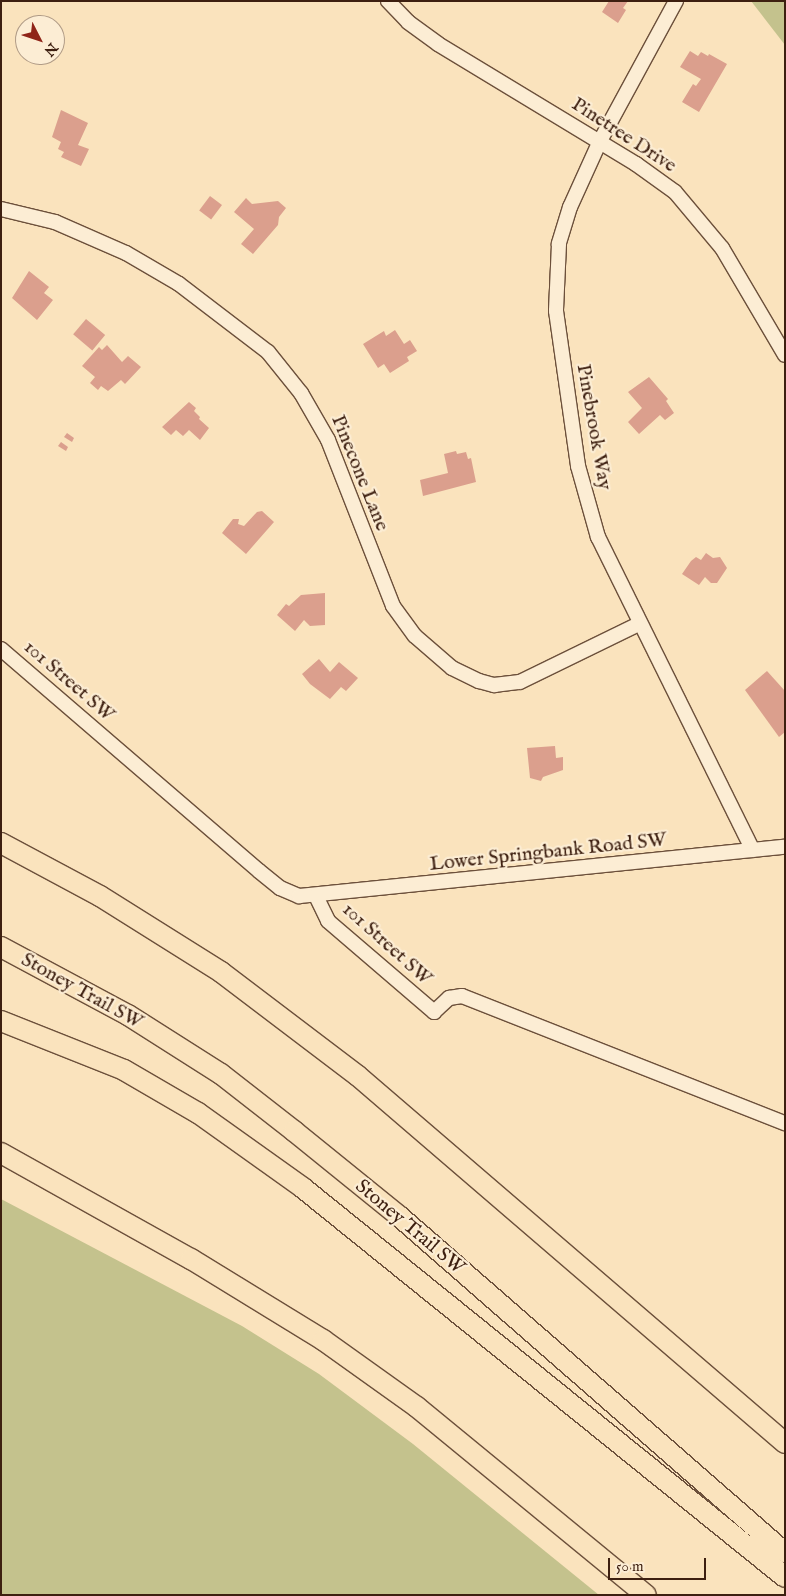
<!DOCTYPE html>
<style>
body{margin:0}
#map{position:relative;width:786px;height:1596px;overflow:hidden;background:#fae3bd;font-family:"IM FELL English",serif}
div>[style]{position:absolute}
.green>*{inset:0;background:#c4c28d}
.building>*{inset:0;background:#db9f8d;transform-origin:0 0}
.roads{filter:drop-shadow(1px 0 #6c503b) drop-shadow(-1px 0 #6c503b) drop-shadow(0 1px #6c503b) drop-shadow(0 -1px #6c503b)}
.minor>*{height:14px;margin:-7px;padding:0 7px;transform-origin:7px;border-radius:7px;background:#fcedd4}
.highway>*{height:20px;margin:-10px;padding:0 10px;transform-origin:10px;border-radius:10px;background:#fae3bd}
span{translate:-50% -50%;white-space:nowrap;text-align:center;line-height:1.15;-webkit-text-stroke:4.5px #fcedd4;paint-order:stroke}
.street-label{font-size:20px;color:#3d1f10}
.frame{position:absolute;inset:0;border:2px solid #3d1f10;pointer-events:none}
.north{position:absolute;left:15px;top:15px;width:50px;height:50px;box-sizing:border-box;background:#fcedd4;border:1px solid #b09b86;border-radius:50%;rotate:131deg;font-size:14px;font-weight:700;line-height:20px;text-align:center;color:#3d1f10}
.north::after{content:'';display:block;margin:auto;width:18px;height:22px;background:#8f2418;clip-path:polygon(50% 0,100% 100%,50% 72%,0 100%)}
.scale{position:absolute;left:608px;top:1558px;width:98px;height:22px;box-sizing:border-box;border:2px solid #3d1f10;border-top:0;padding-left:6px;font-size:15px;line-height:18px;white-space:nowrap;color:#3d1f10;-webkit-text-stroke:4px #fcedd4;paint-order:stroke}
</style>
<div id="map">
<div class="green">
<i style="clip-path:polygon(751px 1px,785px 1px,785px 45px)"></i>
<i style="clip-path:polygon(1px 1199px,242px 1326px,319px 1374px,413px 1444px,599px 1595px,1px 1595px)"></i>
</div>
<div class="building">
<i style="clip-path:polygon(609px 1px,628px 1px,623px 8px,626px 10px,618px 23px,602px 12px)"></i>
<i style="clip-path:polygon(690px 51px,698px 56px,701px 52px,708px 56px,709px 54px,727px 64px,699px 112px,682px 102px,693px 84px,696px 86px,701px 79px,680px 67px)"></i>
<i style="clip-path:polygon(61px 110px,88px 123px,78px 145px,89px 149px,81px 166px,61px 157px,64px 152px,58px 149px,61px 142px,52px 137px)"></i>
<i style="left:210px;top:196px;width:15px;height:18px;rotate:37deg"></i>
<i style="clip-path:polygon(246px 198px,252px 204px,278px 201px,286px 208px,279px 217px,278px 225px,253px 254px,241px 244px,254px 229px,234px 212px)"></i>
<i style="clip-path:polygon(29px 271px,49px 287px,44px 293px,53px 300px,37px 320px,12px 298px)"></i>
<i style="left:86px;top:319px;width:25px;height:20px;rotate:40deg"></i>
<i style="clip-path:polygon(395px 330px,404px 344px,410px 340px,417px 351px,407px 357px,409px 361px,390px 373px,384px 364px,378px 368px,363px 344px,384px 331px,386px 336px)"></i>
<i style="clip-path:polygon(107px 345px,122px 362px,128px 356px,141px 367px,125px 384px,121px 380px,108px 391px,101px 386px,98px 390px,90px 383px,95px 377px,82px 366px,99px 347px,102px 350px)"></i>
<i style="clip-path:polygon(649px 377px,668px 399px,666px 401px,674px 413px,665px 420px,660px 415px,639px 434px,628px 422px,642px 408px,628px 392px)"></i>
<i style="clip-path:polygon(189px 402px,196px 408px,194px 411px,200px 417px,199px 419px,209px 428px,200px 440px,189px 430px,183px 436px,176px 430px,171px 435px,162px 427px)"></i>
<i style="clip-path:polygon(67px 433px,74px 438px,72px 442px,64px 437px)"></i>
<i style="clip-path:polygon(61px 442px,68px 447px,66px 451px,58px 446px)"></i>
<i style="clip-path:polygon(456px 451px,457px 454px,466px 452px,468px 459px,471px 458px,476px 482px,423px 496px,420px 480px,448px 473px,444px 454px)"></i>
<i style="clip-path:polygon(262px 511px,274px 522px,246px 554px,222px 533px,233px 519px,239px 519px,238px 524px,244px 526px,257px 512px)"></i>
<i style="clip-path:polygon(706px 553px,713px 558px,720px 557px,727px 568px,717px 583px,711px 583px,705px 577px,699px 585px,682px 574px,691px 561px,696px 557px,701px 560px)"></i>
<i style="clip-path:polygon(325px 593px,325px 625px,310px 626px,304px 620px,295px 631px,277px 615px,286px 604px,289px 606px,301px 595px)"></i>
<i style="clip-path:polygon(319px 659px,330px 672px,339px 662px,358px 678px,346px 691px,341px 687px,330px 699px,310px 684px,302px 674px)"></i>
<i style="clip-path:polygon(767px 671px,785px 691px,785px 732px,779px 737px,745px 690px)"></i>
<i style="clip-path:polygon(555px 746px,556px 758px,563px 757px,563px 770px,543px 777px,541px 781px,530px 778px,527px 748px)"></i>
</div>
<div class="roads">
<div class="minor">
<i style="left:388px;top:1px;width:29px;rotate:46deg"></i>
<i style="left:408px;top:22px;width:37px;rotate:36deg"></i>
<i style="left:438px;top:44px;width:232px;rotate:31.2deg"></i>
<i style="left:636px;top:164px;width:48px;rotate:35.7deg"></i>
<i style="left:675px;top:192px;width:73px;rotate:50deg"></i>
<i style="left:722px;top:248px;width:124px;rotate:59.5deg"></i>
<i style="left:676px;top:1px;width:159px;rotate:118.5deg"></i>
<i style="left:600px;top:141px;width:72px;rotate:114.4deg"></i>
<i style="left:570px;top:207px;width:39px;rotate:107deg"></i>
<i style="left:559px;top:244px;width:67px;rotate:92.6deg"></i>
<i style="left:556px;top:311px;width:157px;rotate:81.9deg"></i>
<i style="left:578px;top:466px;width:74px;rotate:74.3deg"></i>
<i style="left:598px;top:537px;width:349px;rotate:63.7deg"></i>
<i style="left:1px;top:209px;width:56px;rotate:13.5deg"></i>
<i style="left:55px;top:222px;width:77px;rotate:23.6deg"></i>
<i style="left:126px;top:253px;width:61px;rotate:30.3deg"></i>
<i style="left:179px;top:284px;width:112px;rotate:37.4deg"></i>
<i style="left:268px;top:352px;width:53px;rotate:51.2deg"></i>
<i style="left:301px;top:393px;width:54px;rotate:60.1deg"></i>
<i style="left:328px;top:440px;width:178px;rotate:68.6deg"></i>
<i style="left:393px;top:606px;width:37px;rotate:54deg"></i>
<i style="left:415px;top:636px;width:49px;rotate:40.9deg"></i>
<i style="left:452px;top:668px;width:30px;rotate:26deg"></i>
<i style="left:479px;top:681px;width:16px;rotate:15deg"></i>
<i style="left:494px;top:685px;width:26px;rotate:-7deg"></i>
<i style="left:520px;top:682px;width:132px;rotate:-26deg"></i>
<i style="left:1px;top:649px;width:340px;rotate:40.7deg"></i>
<i style="left:259px;top:871px;width:27px;rotate:39deg"></i>
<i style="left:280px;top:888px;width:21px;rotate:23deg"></i>
<i style="left:299px;top:896px;width:488px;rotate:-5.8deg"></i>
<i style="left:316px;top:896px;width:28px;rotate:64deg"></i>
<i style="left:328px;top:921px;width:140px;rotate:40.6deg"></i>
<i style="left:434px;top:1012px;width:21px;rotate:-43deg"></i>
<i style="left:449px;top:998px;width:13px;rotate:-9deg"></i>
<i style="left:462px;top:996px;width:347px;rotate:21.5deg"></i>
</div>
<div class="highway">
<i style="left:1px;top:843px;width:112px;rotate:28.2deg"></i>
<i style="left:100px;top:896px;width:143px;rotate:32.1deg"></i>
<i style="left:221px;top:972px;width:172px;rotate:37.2deg"></i>
<i style="left:358px;top:1076px;width:563px;rotate:40.68deg"></i>
<i style="left:1px;top:947px;width:144px;rotate:28.2deg"></i>
<i style="left:128px;top:1015px;width:110px;rotate:32.4deg"></i>
<i style="left:221px;top:1074px;width:93px;rotate:38deg"></i>
<i style="left:294px;top:1131px;width:135px;rotate:39deg"></i>
<i style="left:399px;top:1216px;width:512px;rotate:41.12deg"></i>
<i style="left:1px;top:1021px;width:132px;rotate:21.7deg"></i>
<i style="left:124px;top:1070px;width:86px;rotate:30.2deg"></i>
<i style="left:198px;top:1113px;width:129px;rotate:35.5deg"></i>
<i style="left:303px;top:1188px;width:619px;rotate:38.91deg"></i>
<i style="left:1px;top:1153px;width:218px;rotate:29.2deg"></i>
<i style="left:191px;top:1259px;width:155px;rotate:31.5deg"></i>
<i style="left:323px;top:1340px;width:115px;rotate:35.5deg"></i>
<i style="left:417px;top:1407px;width:296px;rotate:39.4deg"></i>
</div>
</div>
<div class="street-label">
<span style="left:624px;top:135px;rotate:33deg">Pinetree Drive</span>
<span style="left:594px;top:427px;rotate:80deg">Pinebrook Way</span>
<span style="left:360px;top:473px;rotate:68deg">Pinecone Lane</span>
<span style="left:69px;top:681px;rotate:41deg">101 Street SW</span>
<span style="left:548px;top:852px;rotate:-6deg">Lower Springbank Road SW</span>
<span style="left:387px;top:944px;rotate:42deg">101 Street SW</span>
<span style="left:82px;top:991px;rotate:29deg">Stoney Trail SW</span>
<span style="left:410px;top:1227px;rotate:40deg">Stoney Trail SW</span>
</div>
<div class="frame"></div>
<div class="north">N</div>
<div class="scale">50 m</div>
</div>
